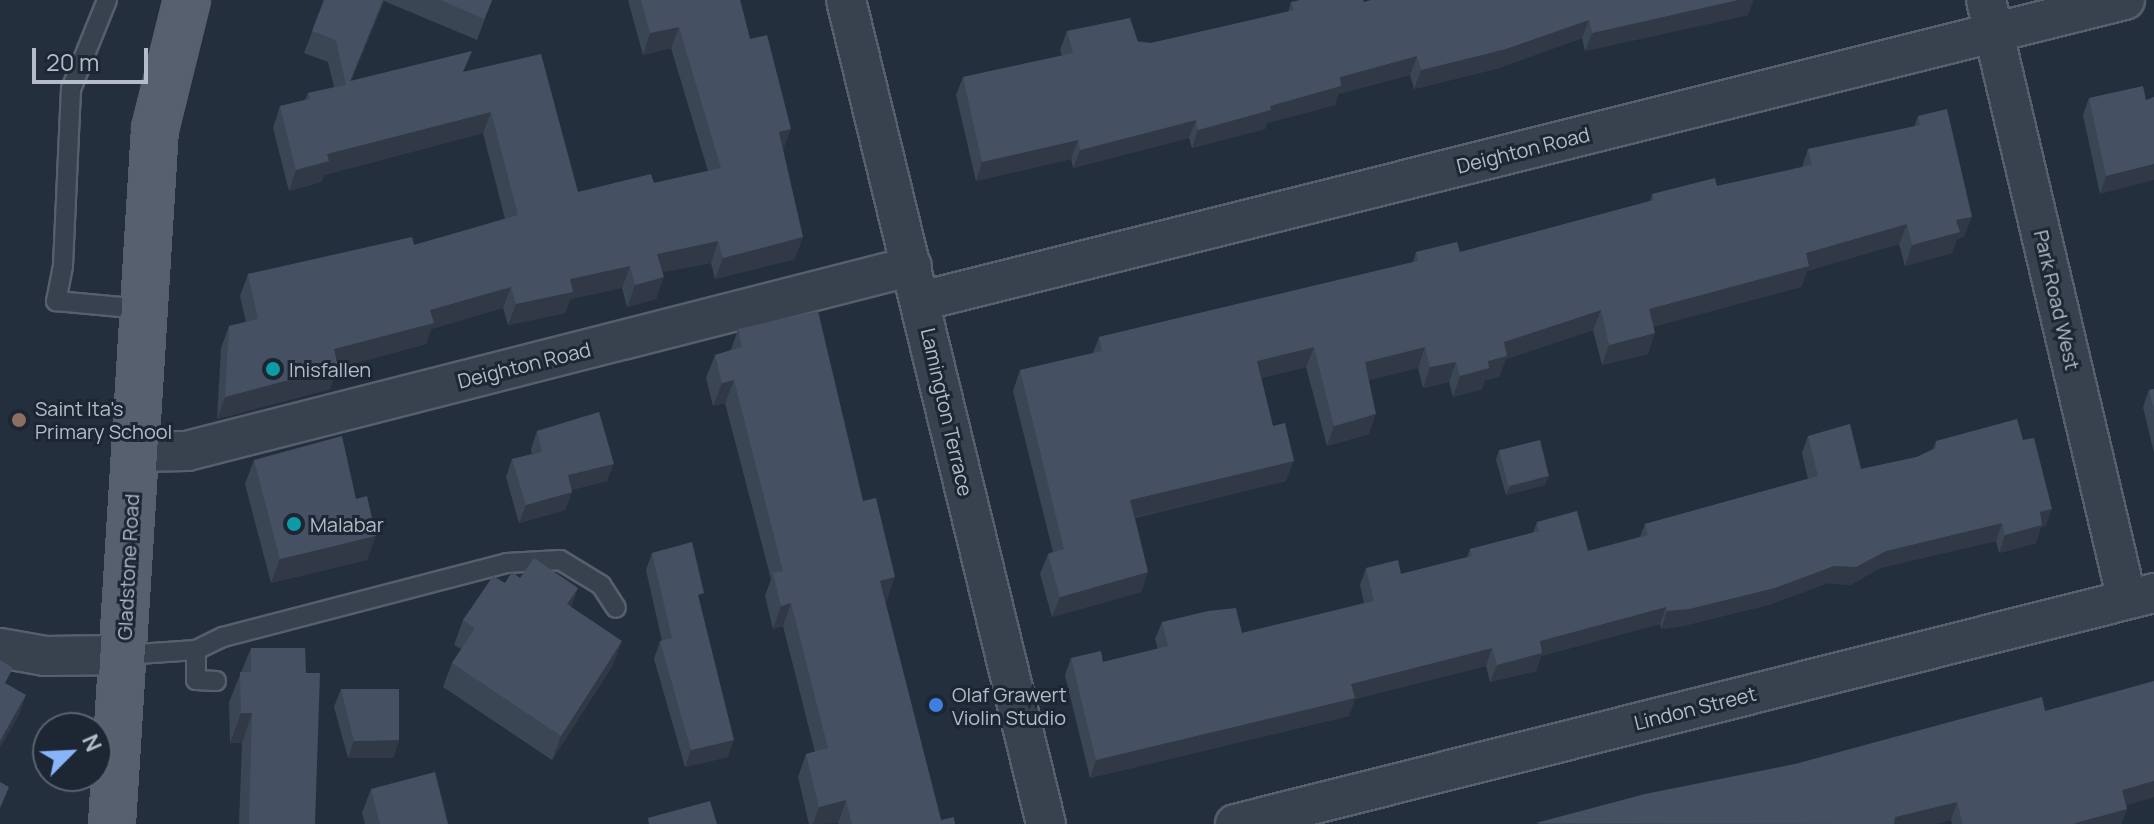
<!DOCTYPE html>
<style>
body{margin:0}
#map{position:relative;width:2154px;height:824px;overflow:hidden;background:#242f3e;font-family:Manrope,sans-serif}
div>[style]{position:absolute}
.roads{filter:drop-shadow(2px 0 #565f6c) drop-shadow(-2px 0 #565f6c) drop-shadow(0 2px #565f6c) drop-shadow(0 -2px #565f6c)}
.service>*{height:18px;margin:-9px;padding:0 9px;transform-origin:9px;border-radius:9px;background:#38414e}
.minor>*{height:38px;margin:-19px;padding:0 19px;transform-origin:19px;border-radius:19px;background:#38414e}
.primary>*{height:44px;margin:-22px;padding:0 22px;transform-origin:22px;border-radius:22px;background:#56606e}
.wall>*{inset:0;background:#3b4654}
.shaded-wall>*{inset:0;background:#303945}
.building>*{inset:0;background:#455162;transform-origin:0 0}
.dots>*{width:22px;height:22px;translate:-50% -50%;box-sizing:border-box;border:4px solid #1d2633;border-radius:50%}
span{translate:-50% -50%;white-space:nowrap;text-align:center;line-height:1.15;-webkit-text-stroke:6px #1d2633;paint-order:stroke}
.street-label{font-size:20px;color:#b4bcc9}
.poi-label{font-size:20px;color:#b4bcc9}
.left{translate:0 -50%;text-align:left}
.north{position:absolute;left:32px;top:712px;width:80px;height:80px;box-sizing:border-box;background:#1d2633;border:2px solid #59626f;border-radius:50%;rotate:66deg;font-size:22px;font-weight:700;line-height:32px;text-align:center;color:#b4bcc9}
.north::after{content:'';display:block;margin:auto;width:28px;height:36px;background:#8ab4f8;clip-path:polygon(50% 0,100% 100%,50% 72%,0 100%)}
.scale{position:absolute;left:32px;top:48px;width:116px;height:36px;box-sizing:border-box;border:4px solid #b4bcc9;border-top:0;padding-left:10px;font-size:24px;line-height:28px;white-space:nowrap;color:#b4bcc9;-webkit-text-stroke:6px #1d2633;paint-order:stroke}
</style>
<div id="map">
<div class="roads">
<div class="service">
<i style="left:107px;top:0;width:96px;rotate:112deg"></i>
<i style="left:71px;top:89px;width:177px;rotate:92.6deg"></i>
<i style="left:63px;top:266px;width:36px;rotate:101deg"></i>
<i style="left:56px;top:301px;width:87px;rotate:5.3deg"></i>
<i style="left:196px;top:650px;width:30px;rotate:-26deg"></i>
<i style="left:223px;top:637px;width:293px;rotate:-14.6deg"></i>
<i style="left:507px;top:563px;width:53px;rotate:-3.2deg"></i>
<i style="left:560px;top:560px;width:48px;rotate:31.4deg"></i>
<i style="left:601px;top:585px;width:27px;rotate:57deg"></i>
<i style="left:123px;top:655px;width:73px;rotate:-3.9deg"></i>
<i style="left:196px;top:650px;width:30px;rotate:90deg"></i>
<i style="left:196px;top:680px;width:20px;rotate:3deg"></i>
</div>
<div class="minor">
<i style="left:846px;top:0;width:848px;rotate:76.36deg"></i>
<i style="left:1986px;top:0;width:616px;rotate:76.78deg"></i>
<i style="left:921px;top:301px;width:1241px;rotate:-14.04deg"></i>
<i style="left:135px;top:452px;width:52px;rotate:-1.1deg"></i>
<i style="left:187px;top:451px;width:748px;rotate:-14.31deg"></i>
<i style="left:0;top:648px;width:46px;rotate:10.1deg"></i>
<i style="left:45px;top:656px;width:78px;rotate:-0.7deg"></i>
<i style="left:1235px;top:824px;width:948px;rotate:-14.11deg"></i>
</div>
<div class="primary">
<i style="left:112px;top:824px;width:696px;rotate:-86.46deg"></i>
<i style="left:155px;top:129px;width:133px;rotate:-76.1deg"></i>
</div>
</div>
<div class="wall">
<i style="clip-path:polygon(324px 0,492px 0,477px 40px,384px 1px,351px 81px,464px 72px,578px 192px,654px 183px,708px 171px,671px 48px,643px 55px,628px 0,740px 0,750px 39px,783px 150px,795px 259px,715px 279px,711px 263px,662px 272px,656px 299px,627px 307px,622px 288px,570px 299px,565px 313px,508px 325px,503px 308px,431px 329px,426px 344px,337px 368px,330px 389px,217px 419px,221px 348px,229px 326px,246px 322px,240px 296px,248px 274px,414px 245px,505px 219px,483px 133px,324px 175px,321px 182px,289px 191px,273px 128px,280px 106px,305px 100px,308px 93px,334px 87px,328px 62px,304px 53px)"></i>
<i style="clip-path:polygon(1291px 2px,1364px 2px,1748px 15px,1585px 51px,1582px 38px,1499px 68px,1414px 89px,1410px 75px,1338px 94px,1335px 105px,1267px 123px,1265px 129px,1192px 148px,1189px 138px,1073px 168px,1071px 159px,976px 181px,956px 95px,963px 77px,1062px 56px,1060px 50px,1067px 31px,1151px 43px,1288px 12px)"></i>
<i style="clip-path:polygon(2089px 98px,2146px 100px,2100px 194px,2083px 115px)"></i>
<i style="clip-path:polygon(1918px 116px,1964px 237px,1957px 239px,1952px 253px,1905px 266px,1899px 244px,1807px 271px,1801px 287px,1654px 326px,1648px 354px,1602px 365px,1593px 330px,1506px 359px,1499px 377px,1485px 380px,1482px 389px,1453px 397px,1449px 382px,1423px 388px,1418px 368px,1369px 380px,1369px 434px,1327px 446px,1306px 367px,1261px 378px,1286px 481px,1135px 518px,1148px 572px,1141px 592px,1052px 617px,1040px 574px,1048px 554px,1053px 552px,1013px 391px,1020px 370px,1093px 353px,1099px 337px,1413px 262px,1416px 252px,1460px 252px,1650px 201px,1652px 194px,1717px 186px,1802px 167px,1808px 149px,1914px 127px)"></i>
<i style="clip-path:polygon(738px 329px,887px 600px,885px 601px,941px 820px,955px 824px,838px 824px,838px 823px,809px 824px,798px 777px,806px 754px,815px 752px,783px 626px,773px 629px,765px 596px,771px 579px,725px 403px,713px 406px,706px 378px,715px 355px,731px 350px)"></i>
<i style="clip-path:polygon(2154px 389px,2154px 453px,2143px 407px,2149px 390px)"></i>
<i style="clip-path:polygon(537px 431px,607px 481px,571px 490px,572px 492px,565px 510px,519px 523px,506px 477px,512px 459px,532px 454px,531px 449px)"></i>
<i style="clip-path:polygon(1808px 436px,1861px 469px,1917px 457px,1933px 449px,1936px 441px,2046px 526px,2041px 527px,2036px 543px,1999px 553px,1996px 541px,1880px 568px,1850px 585px,1828px 583px,1768px 605px,1683px 626px,1661px 629px,1660px 624px,1541px 656px,1536px 671px,1490px 682px,1486px 666px,1355px 699px,1349px 716px,1090px 778px,1065px 675px,1071px 658px,1103px 662px,1158px 649px,1155px 639px,1162px 622px,1242px 633px,1364px 603px,1360px 585px,1366px 568px,1401px 574px,1467px 557px,1470px 549px,1533px 533px,1537px 522px,1588px 551px,1640px 537px,1645px 524px,1808px 479px,1802px 453px)"></i>
<i style="clip-path:polygon(1499px 450px,1545px 485px,1506px 495px,1496px 460px)"></i>
<i style="clip-path:polygon(254px 460px,367px 560px,271px 583px,245px 484px)"></i>
<i style="clip-path:polygon(652px 553px,700px 603px,728px 757px,685px 767px,654px 659px,660px 641px,662px 641px,646px 570px)"></i>
<i style="clip-path:polygon(520px 578px,578px 588px,571px 607px,613px 665px,552px 760px,443px 687px,452px 663px,461px 649px,454px 645px,463px 620px,505px 583px)"></i>
<i style="clip-path:polygon(251px 648px,306px 673px,315px 824px,239px 824px,242px 743px,230px 743px,229px 702px)"></i>
<i style="clip-path:polygon(341px 689px,399px 740px,393px 758px,348px 758px,334px 707px)"></i>
<i style="clip-path:polygon(2045px 711px,2154px 797px,2126px 805px,2127px 809px,2121px 824px,1952px 824px,1951px 820px,1936px 824px,1536px 824px)"></i>
<i style="clip-path:polygon(371px 789px,448px 824px,365px 824px,362px 813px)"></i>
</div>
<div class="shaded-wall">
<i style="clip-path:polygon(383px 0,384px 0,342px 103px,350px 81px)"></i>
<i style="clip-path:polygon(1739px 0,1754px 0,1748px 15px,1585px 51px,1592px 33px)"></i>
<i style="clip-path:polygon(1589px 20px,1582px 38px,1499px 68px,1414px 89px,1421px 70px)"></i>
<i style="clip-path:polygon(679px 27px,671px 48px,643px 55px,650px 33px)"></i>
<i style="clip-path:polygon(1417px 56px,1410px 75px,1338px 94px,1335px 105px,1267px 123px,1265px 129px,1192px 148px,1198px 130px,1270px 106px,1340px 77px)"></i>
<i style="clip-path:polygon(491px 112px,483px 133px,324px 175px,321px 182px,289px 191px,296px 170px,327px 154px)"></i>
<i style="clip-path:polygon(1196px 120px,1189px 138px,1073px 168px,1080px 150px)"></i>
<i style="clip-path:polygon(791px 129px,783px 150px,779px 132px)"></i>
<i style="clip-path:polygon(1078px 140px,1071px 159px,976px 181px,982px 162px)"></i>
<i style="clip-path:polygon(2154px 164px,2154px 180px,2100px 194px,2106px 176px)"></i>
<i style="clip-path:polygon(1972px 217px,1964px 237px,1957px 239px,1952px 253px,1905px 266px,1912px 245px,1956px 220px)"></i>
<i style="clip-path:polygon(1907px 224px,1899px 244px,1807px 271px,1801px 287px,1642px 330px,1649px 309px,1806px 253px)"></i>
<i style="clip-path:polygon(803px 237px,795px 259px,715px 279px,723px 258px)"></i>
<i style="clip-path:polygon(718px 241px,711px 263px,649px 275px,657px 254px)"></i>
<i style="clip-path:polygon(630px 266px,622px 288px,570px 299px,565px 313px,508px 325px,516px 304px,570px 279px)"></i>
<i style="clip-path:polygon(664px 277px,656px 299px,627px 307px,635px 285px)"></i>
<i style="clip-path:polygon(511px 287px,503px 308px,431px 329px,426px 344px,337px 368px,330px 389px,217px 419px,225px 397px,334px 349px,430px 310px)"></i>
<i style="clip-path:polygon(1601px 310px,1593px 330px,1506px 359px,1499px 377px,1485px 380px,1482px 389px,1453px 397px,1460px 376px,1504px 342px)"></i>
<i style="clip-path:polygon(1655px 333px,1648px 354px,1602px 365px,1609px 345px)"></i>
<i style="clip-path:polygon(1314px 347px,1306px 367px,1250px 381px,1257px 361px)"></i>
<i style="clip-path:polygon(1425px 347px,1418px 368px,1358px 383px,1365px 362px)"></i>
<i style="clip-path:polygon(1456px 362px,1449px 382px,1423px 388px,1430px 367px)"></i>
<i style="clip-path:polygon(734px 380px,725px 403px,713px 406px,722px 383px)"></i>
<i style="clip-path:polygon(1376px 414px,1369px 434px,1327px 446px,1334px 426px)"></i>
<i style="clip-path:polygon(1294px 461px,1286px 481px,1123px 520px,1130px 500px)"></i>
<i style="clip-path:polygon(614px 464px,607px 481px,561px 493px,568px 475px)"></i>
<i style="clip-path:polygon(1549px 476px,1545px 485px,1506px 495px,1510px 486px)"></i>
<i style="clip-path:polygon(572px 492px,565px 510px,519px 523px,526px 505px)"></i>
<i style="clip-path:polygon(2052px 509px,2046px 526px,2041px 527px,2036px 543px,1999px 553px,2005px 535px,2040px 512px)"></i>
<i style="clip-path:polygon(2002px 523px,1996px 541px,1880px 568px,1850px 585px,1828px 583px,1768px 605px,1683px 626px,1661px 629px,1667px 611px,1886px 551px)"></i>
<i style="clip-path:polygon(376px 536px,367px 560px,271px 583px,280px 559px)"></i>
<i style="clip-path:polygon(1148px 572px,1141px 592px,1052px 617px,1060px 597px)"></i>
<i style="clip-path:polygon(895px 577px,887px 600px,872px 604px,880px 581px)"></i>
<i style="clip-path:polygon(578px 588px,569px 612px,567px 604px)"></i>
<i style="clip-path:polygon(791px 603px,783px 626px,773px 629px,781px 606px)"></i>
<i style="clip-path:polygon(1666px 607px,1660px 624px,1541px 656px,1536px 671px,1490px 682px,1497px 665px,1540px 641px)"></i>
<i style="clip-path:polygon(622px 641px,613px 665px,552px 760px,561px 736px)"></i>
<i style="clip-path:polygon(1492px 648px,1486px 666px,1355px 699px,1349px 716px,1090px 778px,1096px 760px,1351px 684px)"></i>
<i style="clip-path:polygon(26px 695px,19px 715px,0 748px,0 741px)"></i>
<i style="clip-path:polygon(241px 713px,252px 713px,242px 743px,230px 743px)"></i>
<i style="clip-path:polygon(399px 740px,393px 758px,348px 758px,354px 741px)"></i>
<i style="clip-path:polygon(734px 740px,728px 757px,685px 767px,691px 750px)"></i>
<i style="clip-path:polygon(2154px 781px,2154px 797px,2115px 808px,2122px 790px)"></i>
<i style="clip-path:polygon(846px 800px,838px 823px,813px 824px,819px 807px)"></i>
<i style="clip-path:polygon(1957px 802px,1951px 820px,1936px 824px,1892px 824px,1895px 817px)"></i>
<i style="clip-path:polygon(2127px 809px,2121px 824px,2074px 824px,2075px 823px)"></i>
</div>
<div class="building">
<i style="clip-path:polygon(324px 0,383px 0,350px 81px,472px 51px,463px 72px,541px 54px,578px 192px,651px 174px,654px 183px,721px 168px,679px 27px,650px 33px,641px 0,740px 0,750px 39px,767px 35px,791px 129px,779px 132px,803px 237px,723px 258px,718px 241px,657px 254px,664px 277px,635px 285px,630px 266px,570px 279px,573px 292px,516px 304px,511px 287px,430px 310px,434px 323px,334px 349px,338px 367px,225px 397px,229px 326px,258px 319px,248px 274px,412px 237px,414px 245px,518px 215px,491px 112px,327px 154px,329px 161px,296px 170px,280px 106px,310px 99px,308px 93px,346px 85px,336px 40px,312px 31px)"></i>
<i style="clip-path:polygon(441px 0,492px 0,484px 19px)"></i>
<i style="clip-path:polygon(1300px 0,1363px 0,1364px 2px,1371px 0,1739px 0,1592px 33px,1589px 20px,1506px 49px,1421px 70px,1417px 56px,1340px 77px,1341px 86px,1270px 106px,1271px 110px,1198px 130px,1196px 120px,1080px 150px,1078px 140px,982px 162px,963px 77px,1073px 53px,1067px 31px,1130px 18px,1138px 42px,1151px 43px,1294px 10px,1291px 2px)"></i>
<i style="clip-path:polygon(2143px 86px,2146px 100px,2154px 97px,2154px 164px,2106px 176px,2089px 98px)"></i>
<i style="clip-path:polygon(1947px 109px,1972px 217px,1956px 220px,1960px 232px,1912px 245px,1907px 224px,1806px 253px,1809px 266px,1649px 309px,1655px 333px,1609px 345px,1601px 310px,1504px 342px,1507px 356px,1488px 361px,1489px 368px,1460px 376px,1456px 362px,1430px 367px,1425px 347px,1365px 362px,1376px 414px,1334px 426px,1314px 347px,1257px 361px,1273px 426px,1285px 423px,1294px 461px,1130px 500px,1148px 572px,1060px 597px,1048px 554px,1064px 549px,1020px 370px,1102px 351px,1099px 337px,1418px 261px,1416px 252px,1457px 242px,1460px 252px,1654px 200px,1652px 194px,1715px 178px,1717px 186px,1812px 165px,1808px 149px,1920px 125px,1918px 116px)"></i>
<i style="clip-path:polygon(818px 311px,863px 501px,876px 498px,895px 577px,880px 581px,941px 820px,954px 817px,955px 824px,852px 824px,846px 800px,819px 807px,806px 754px,828px 748px,791px 603px,781px 606px,773px 573px,783px 571px,734px 380px,722px 383px,715px 355px,742px 347px,738px 329px)"></i>
<i style="clip-path:polygon(2154px 389px,2154px 410px,2149px 390px)"></i>
<i style="clip-path:polygon(599px 412px,614px 464px,568px 475px,572px 492px,526px 505px,512px 459px,542px 452px,537px 431px)"></i>
<i style="clip-path:polygon(2017px 419px,2023px 440px,2034px 438px,2052px 509px,2040px 512px,2042px 525px,2005px 535px,2002px 523px,1886px 551px,1856px 567px,1834px 566px,1775px 588px,1689px 609px,1667px 611px,1666px 607px,1540px 641px,1542px 653px,1497px 665px,1492px 648px,1351px 684px,1355px 698px,1096px 760px,1071px 658px,1101px 651px,1103px 662px,1168px 646px,1162px 622px,1208px 611px,1236px 608px,1242px 633px,1374px 601px,1366px 568px,1398px 560px,1401px 574px,1472px 556px,1470px 549px,1539px 531px,1537px 522px,1577px 511px,1588px 551px,1648px 535px,1645px 524px,1818px 476px,1808px 436px,1850px 424px,1861px 469px,1917px 457px,1936px 448px,1936px 441px)"></i>
<i style="clip-path:polygon(342px 436px,356px 499px,367px 496px,376px 536px,280px 559px,254px 460px)"></i>
<i style="left:1540px;top:440px;width:37px;height:42px;rotate:76deg"></i>
<i style="clip-path:polygon(692px 542px,704px 593px,698px 595px,734px 740px,691px 750px,660px 641px,672px 638px,652px 553px)"></i>
<i style="clip-path:polygon(534px 558px,578px 588px,567px 604px,622px 641px,561px 736px,452px 663px,475px 628px,463px 620px,493px 576px,505px 583px,512px 572px,520px 578px)"></i>
<i style="clip-path:polygon(251px 648px,305px 648px,306px 673px,320px 673px,315px 824px,249px 824px,252px 713px,241px 713px,240px 672px,251px 672px)"></i>
<i style="clip-path:polygon(0 660px,13px 668px,5px 683px,26px 695px,0 741px)"></i>
<i style="clip-path:polygon(2154px 681px,2154px 781px,2122px 790px,2127px 809px,2075px 823px,2075px 824px,1963px 824px,1957px 802px,1895px 817px,1894px 824px,1536px 823px,1645px 794px,1795px 764px,2042px 697px,2045px 711px)"></i>
<i style="clip-path:polygon(341px 689px,399px 689px,399px 740px,354px 741px)"></i>
<i style="clip-path:polygon(435px 772px,448px 824px,380px 824px,371px 789px)"></i>
<i style="clip-path:polygon(0 782px,9px 787px,0 808px)"></i>
<i style="clip-path:polygon(710px 801px,717px 824px,649px 824px,648px 818px)"></i>
</div>
<div class="dots">
<i style="left:273px;top:369px;background:#0f9aa8"></i>
<i style="left:19px;top:420px;background:#8d6e63"></i>
<i style="left:294px;top:524px;background:#0f9aa8"></i>
<i style="left:936px;top:705px;background:#3f7fe0"></i>
</div>
<div class="street-label">
<span style="left:1523px;top:150px;rotate:-14deg">Deighton Road</span>
<span style="left:2057px;top:300px;rotate:77deg">Park Road West</span>
<span style="left:524px;top:365px;rotate:-14deg">Deighton Road</span>
<span style="left:947px;top:412px;rotate:77deg">Lamington Terrace</span>
<span style="left:128px;top:567px;rotate:-87deg">Gladstone Road</span>
<span style="left:1695px;top:708px;rotate:-14deg">Lindon Street</span>
</div>
<div class="poi-label">
<span class="left" style="left:289px;top:369px">Inisfallen</span>
<span class="left" style="left:35px;top:420px">Saint Ita's<br>Primary School</span>
<span class="left" style="left:310px;top:524px">Malabar</span>
<span class="left" style="left:952px;top:706px">Olaf Grawert<br>Violin Studio</span>
</div>
<div class="north">N</div>
<div class="scale">20 m</div>
</div>
